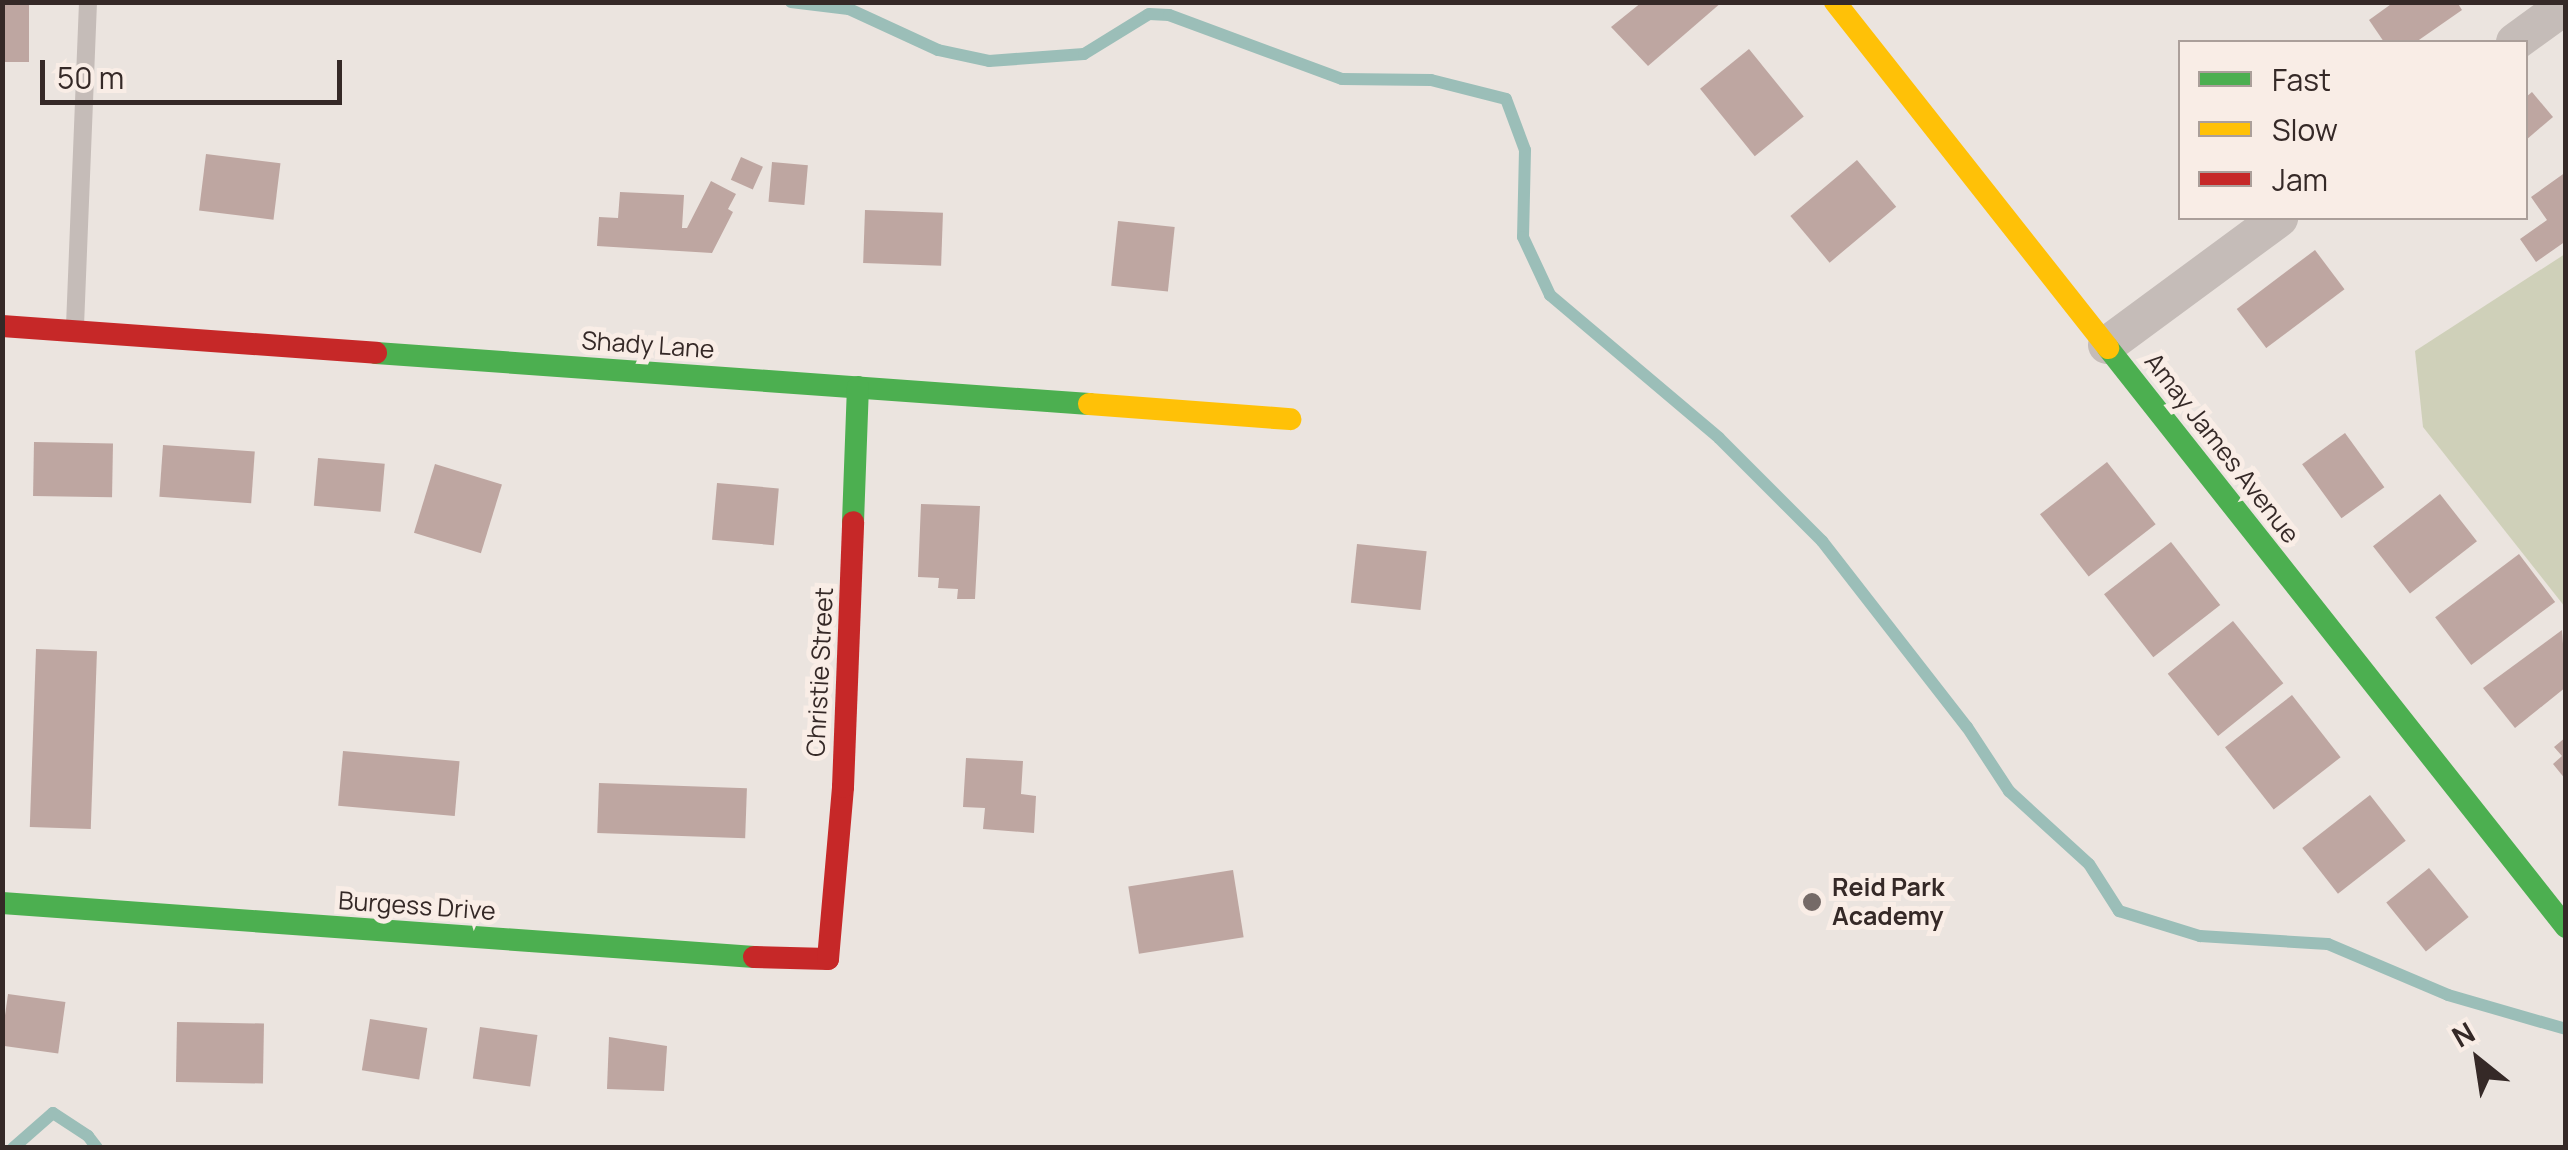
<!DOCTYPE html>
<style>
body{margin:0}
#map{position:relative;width:2568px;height:1150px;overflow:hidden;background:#ebe4df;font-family:Manrope,sans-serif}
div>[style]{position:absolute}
.green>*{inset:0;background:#cfd0b9}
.stream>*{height:12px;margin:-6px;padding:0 6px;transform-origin:6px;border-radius:6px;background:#9bbeb8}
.building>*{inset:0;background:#bea6a1;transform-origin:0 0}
.lane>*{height:18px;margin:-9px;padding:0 9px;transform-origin:9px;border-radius:9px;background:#c5bcb8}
.street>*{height:38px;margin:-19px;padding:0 19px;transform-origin:19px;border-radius:19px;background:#c5bcb8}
.fast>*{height:22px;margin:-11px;padding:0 11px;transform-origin:11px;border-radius:11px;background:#4caf50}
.slow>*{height:22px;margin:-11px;padding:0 11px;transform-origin:11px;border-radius:11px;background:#ffc107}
.jam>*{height:22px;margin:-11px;padding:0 11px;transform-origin:11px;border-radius:11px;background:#c62828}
.dots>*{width:28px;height:28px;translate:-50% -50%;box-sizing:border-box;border:5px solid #f9ede6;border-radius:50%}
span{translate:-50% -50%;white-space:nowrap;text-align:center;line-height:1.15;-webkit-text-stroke:10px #f9ede6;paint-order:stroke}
.street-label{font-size:25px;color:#352927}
.poi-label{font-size:25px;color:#352927;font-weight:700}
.left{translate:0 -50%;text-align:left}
.frame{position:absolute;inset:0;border:5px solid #352927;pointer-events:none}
.legend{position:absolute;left:2178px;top:40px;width:350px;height:180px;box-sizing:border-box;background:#f9ede6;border:2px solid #ab9f9a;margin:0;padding:12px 18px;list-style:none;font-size:30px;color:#352927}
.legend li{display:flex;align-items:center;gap:20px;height:50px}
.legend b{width:50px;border:2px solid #ab9f9a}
.north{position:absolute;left:2428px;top:1010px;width:100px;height:100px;-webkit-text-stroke:8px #f9ede6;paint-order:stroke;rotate:330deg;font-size:28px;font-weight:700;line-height:40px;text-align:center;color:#352927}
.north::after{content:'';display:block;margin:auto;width:35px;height:45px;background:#352927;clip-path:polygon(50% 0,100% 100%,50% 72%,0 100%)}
.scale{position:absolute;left:40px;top:60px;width:302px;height:45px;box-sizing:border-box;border:5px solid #352927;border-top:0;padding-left:12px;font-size:30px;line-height:35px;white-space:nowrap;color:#352927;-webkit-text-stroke:8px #f9ede6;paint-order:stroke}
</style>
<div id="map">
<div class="green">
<i style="clip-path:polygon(2565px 254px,2565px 607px,2423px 427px,2415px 351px)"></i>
</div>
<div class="stream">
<i style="left:791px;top:2px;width:58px;rotate:6.9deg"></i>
<i style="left:849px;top:9px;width:98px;rotate:24.7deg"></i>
<i style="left:938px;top:50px;width:52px;rotate:12.2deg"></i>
<i style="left:989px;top:61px;width:95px;rotate:-4.2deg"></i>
<i style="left:1084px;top:54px;width:76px;rotate:-31.6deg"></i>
<i style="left:1149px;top:14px;width:20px;rotate:3deg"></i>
<i style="left:1169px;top:15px;width:184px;rotate:20.3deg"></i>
<i style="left:1342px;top:79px;width:89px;rotate:0.6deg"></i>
<i style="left:1431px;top:80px;width:77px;rotate:14.2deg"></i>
<i style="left:1506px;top:99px;width:54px;rotate:69.6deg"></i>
<i style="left:1525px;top:150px;width:87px;rotate:91.3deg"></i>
<i style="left:1523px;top:237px;width:64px;rotate:65deg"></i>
<i style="left:1550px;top:295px;width:221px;rotate:40.2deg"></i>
<i style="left:1719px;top:438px;width:146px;rotate:45deg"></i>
<i style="left:1822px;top:541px;width:236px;rotate:52.1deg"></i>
<i style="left:1967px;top:727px;width:77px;rotate:56.7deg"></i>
<i style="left:2009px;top:791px;width:108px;rotate:42.4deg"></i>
<i style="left:2089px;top:864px;width:56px;rotate:57.4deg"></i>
<i style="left:2119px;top:911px;width:85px;rotate:17.2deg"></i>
<i style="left:2200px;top:936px;width:128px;rotate:3.6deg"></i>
<i style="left:2328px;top:944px;width:130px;rotate:23deg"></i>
<i style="left:2448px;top:995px;width:123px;rotate:16.1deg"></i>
<i style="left:13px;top:1148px;width:53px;rotate:-41.2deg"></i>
<i style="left:53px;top:1113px;width:42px;rotate:33.3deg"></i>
<i style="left:88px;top:1136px;width:15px;rotate:53deg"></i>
</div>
<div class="building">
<i style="left:2px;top:2px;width:27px;height:60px"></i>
<i style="clip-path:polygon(1642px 2px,1722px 2px,1648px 66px,1611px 27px)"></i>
<i style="clip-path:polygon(2394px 2px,2457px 2px,2462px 10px,2416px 42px,2384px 42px,2369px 20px)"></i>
<i style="left:1749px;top:49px;width:87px;height:63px;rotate:51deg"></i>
<i style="clip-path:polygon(2532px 92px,2553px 117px,2526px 140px,2526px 97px)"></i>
<i style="left:206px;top:154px;width:75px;height:57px;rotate:7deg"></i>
<i style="left:741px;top:157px;width:24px;height:25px;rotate:24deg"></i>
<i style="left:1857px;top:160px;width:61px;height:87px;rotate:50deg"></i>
<i style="left:772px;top:162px;width:36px;height:40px;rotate:5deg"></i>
<i style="clip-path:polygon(2566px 172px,2566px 241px,2536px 262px,2520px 239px,2547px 220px,2531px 197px)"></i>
<i style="clip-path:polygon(711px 181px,736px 194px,728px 209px,733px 212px,712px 253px,597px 246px,599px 217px,618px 218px,620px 192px,684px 195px,682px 228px,687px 228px)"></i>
<i style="left:865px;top:210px;width:78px;height:53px;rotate:2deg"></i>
<i style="left:1118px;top:221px;width:57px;height:65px;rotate:6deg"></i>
<i style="left:2315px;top:250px;width:49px;height:98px;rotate:53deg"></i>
<i style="left:2345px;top:433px;width:67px;height:53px;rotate:54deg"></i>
<i style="left:34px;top:442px;width:79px;height:54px;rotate:1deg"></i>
<i style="left:163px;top:445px;width:92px;height:52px;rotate:4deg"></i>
<i style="left:318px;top:458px;width:67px;height:48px;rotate:5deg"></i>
<i style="left:2107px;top:462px;width:79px;height:85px;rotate:52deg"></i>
<i style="left:435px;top:464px;width:70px;height:72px;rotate:17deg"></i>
<i style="left:717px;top:483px;width:62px;height:57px;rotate:5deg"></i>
<i style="left:2440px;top:494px;width:60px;height:85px;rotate:52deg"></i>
<i style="clip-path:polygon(921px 504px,980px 506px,975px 599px,957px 599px,958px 589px,938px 588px,939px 578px,918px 577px)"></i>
<i style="left:2171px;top:542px;width:80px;height:85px;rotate:52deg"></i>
<i style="left:1357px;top:544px;width:70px;height:59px;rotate:6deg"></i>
<i style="left:2519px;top:554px;width:60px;height:105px;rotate:53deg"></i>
<i style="left:2233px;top:621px;width:80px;height:84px;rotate:51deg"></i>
<i style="clip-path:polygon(2562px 630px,2566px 687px,2515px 728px,2483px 688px)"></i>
<i style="left:36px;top:649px;width:61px;height:178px;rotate:2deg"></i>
<i style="left:2292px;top:695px;width:79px;height:85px;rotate:52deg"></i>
<i style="clip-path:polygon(2566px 737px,2566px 780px,2553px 764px,2562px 756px,2554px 747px)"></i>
<i style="left:343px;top:751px;width:117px;height:55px;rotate:5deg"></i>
<i style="clip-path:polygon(966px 758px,1023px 761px,1021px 794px,1036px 796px,1034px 833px,983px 829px,985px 808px,963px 807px)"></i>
<i style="left:599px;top:783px;width:148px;height:50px;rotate:2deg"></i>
<i style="left:2370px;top:795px;width:58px;height:86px;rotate:52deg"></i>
<i style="left:2429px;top:868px;width:63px;height:55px;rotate:51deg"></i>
<i style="left:1233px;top:870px;width:68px;height:106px;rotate:81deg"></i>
<i style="left:8px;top:994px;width:58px;height:52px;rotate:8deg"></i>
<i style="left:370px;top:1019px;width:58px;height:52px;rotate:9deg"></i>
<i style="left:177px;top:1022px;width:87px;height:60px;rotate:1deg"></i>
<i style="left:480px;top:1027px;width:58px;height:52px;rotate:8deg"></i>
<i style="clip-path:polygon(609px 1037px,667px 1046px,664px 1091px,607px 1089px)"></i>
</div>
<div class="lane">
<i style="left:75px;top:326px;width:324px;rotate:-87.7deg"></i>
</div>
<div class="street">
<i style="left:2515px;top:42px;width:63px;rotate:-36deg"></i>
<i style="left:2107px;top:345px;width:214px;rotate:-36.4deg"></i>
</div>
<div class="fast">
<i style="left:2108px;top:348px;width:738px;rotate:51.66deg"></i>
<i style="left:376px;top:353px;width:715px;rotate:4.09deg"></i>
<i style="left:853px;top:522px;width:135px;rotate:-87.9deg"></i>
<i style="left:2px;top:903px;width:754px;rotate:4.11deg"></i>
</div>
<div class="slow">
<i style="left:1835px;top:2px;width:441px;rotate:51.7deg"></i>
<i style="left:1089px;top:404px;width:202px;rotate:4.3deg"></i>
</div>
<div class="jam">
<i style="left:2px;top:326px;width:375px;rotate:4.1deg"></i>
<i style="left:754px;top:957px;width:74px;rotate:1.5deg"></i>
<i style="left:828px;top:959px;width:173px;rotate:-85deg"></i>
<i style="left:843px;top:787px;width:265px;rotate:-87.8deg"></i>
</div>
<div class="dots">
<i style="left:1812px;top:902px;background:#756a67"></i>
</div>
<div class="street-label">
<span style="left:648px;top:345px;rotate:4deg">Shady Lane</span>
<span style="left:2222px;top:448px;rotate:52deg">Amay James Avenue</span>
<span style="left:820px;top:672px;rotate:-87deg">Christie Street</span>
<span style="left:417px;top:906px;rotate:4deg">Burgess Drive</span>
</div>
<div class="poi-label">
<span class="left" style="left:1832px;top:902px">Reid Park<br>Academy</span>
</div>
<div class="frame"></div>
<ul class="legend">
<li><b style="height:12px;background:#4caf50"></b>Fast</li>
<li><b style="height:12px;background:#ffc107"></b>Slow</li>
<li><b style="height:12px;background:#c62828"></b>Jam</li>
</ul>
<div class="north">N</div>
<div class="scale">50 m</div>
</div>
